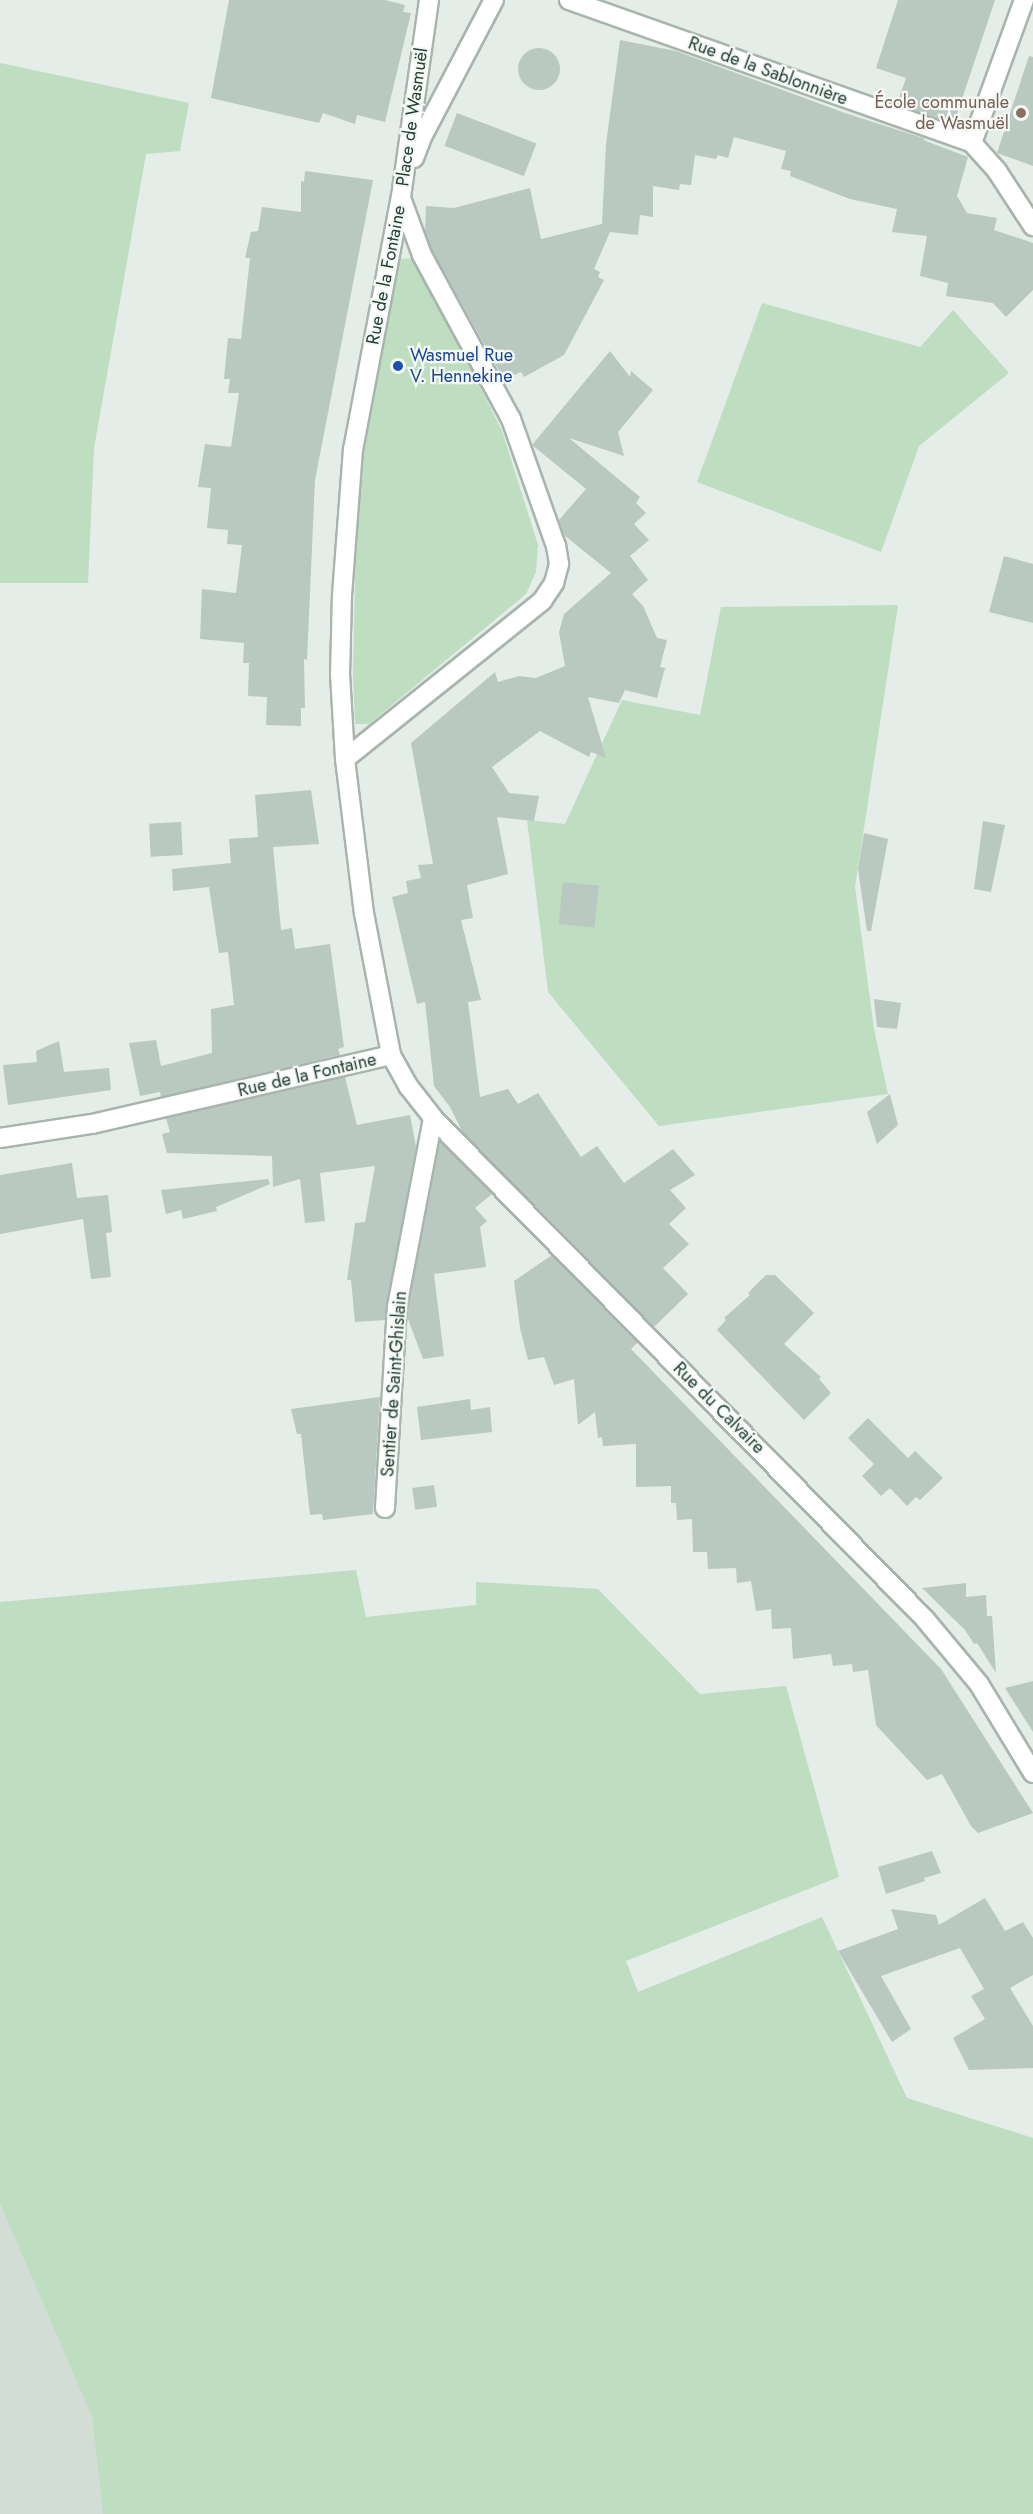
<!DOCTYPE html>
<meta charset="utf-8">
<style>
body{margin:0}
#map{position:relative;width:1033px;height:2514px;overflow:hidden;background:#e4ede7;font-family:Jost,sans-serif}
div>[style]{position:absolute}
.built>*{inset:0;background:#d2ddd6}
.green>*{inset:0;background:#beddc1}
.building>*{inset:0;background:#b9c8c0;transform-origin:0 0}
.round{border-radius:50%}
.roads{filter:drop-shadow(2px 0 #a7b5ad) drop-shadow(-2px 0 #a7b5ad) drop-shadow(0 2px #a7b5ad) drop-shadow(0 -2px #a7b5ad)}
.minor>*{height:18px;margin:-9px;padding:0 9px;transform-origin:9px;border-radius:9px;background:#fff}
.dots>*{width:16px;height:16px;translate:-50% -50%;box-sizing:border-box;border:3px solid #f4f9f6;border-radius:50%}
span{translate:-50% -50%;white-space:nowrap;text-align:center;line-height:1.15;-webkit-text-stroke:4.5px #f4f9f6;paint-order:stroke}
.street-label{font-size:18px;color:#243e33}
.education-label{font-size:18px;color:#785e54}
.right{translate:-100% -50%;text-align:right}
.transit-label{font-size:18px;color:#164399}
.left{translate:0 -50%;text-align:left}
</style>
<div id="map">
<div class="built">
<i style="clip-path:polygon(0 2204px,92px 2417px,103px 2514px,0 2514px)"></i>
</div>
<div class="green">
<i style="clip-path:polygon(0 63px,189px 103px,180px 151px,146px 154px,94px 448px,88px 583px,0 583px)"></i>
<i style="clip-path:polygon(416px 258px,502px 431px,538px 545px,536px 572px,526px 594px,369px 724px,355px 724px,353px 676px,356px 530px,365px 440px,400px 259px)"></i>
<i style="clip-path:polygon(762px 303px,920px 347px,953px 310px,1009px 373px,919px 446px,881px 552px,697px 482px)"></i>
<i style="clip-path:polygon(898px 605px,855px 887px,874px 1029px,888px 1094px,659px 1126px,548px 992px,527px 820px,565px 824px,622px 700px,700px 715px,721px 607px)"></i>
<i style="clip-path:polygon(356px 1570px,366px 1617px,476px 1605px,476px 1582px,598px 1589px,700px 1694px,786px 1686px,839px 1877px,626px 1961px,638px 1992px,822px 1917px,907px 2098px,1033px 2138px,1033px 2514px,103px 2514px,92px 2417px,0 2204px,0 1602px)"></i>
</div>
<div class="building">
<i style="clip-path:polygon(229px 0,385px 0,405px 5px,403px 12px,411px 13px,385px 122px,357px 115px,355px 124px,323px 113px,319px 123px,211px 98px)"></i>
<i style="clip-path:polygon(898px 0,995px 0,955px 120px,950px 123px,897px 104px,906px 78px,876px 68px)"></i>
<i style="clip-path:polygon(620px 40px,676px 51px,845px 113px,926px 139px,923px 140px,968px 157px,957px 196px,967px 213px,997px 218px,994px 230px,1033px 243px,1033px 290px,1006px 317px,993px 303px,946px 296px,948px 283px,920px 276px,927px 236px,892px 232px,897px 209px,850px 199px,790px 176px,791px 171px,781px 169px,786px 151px,734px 137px,728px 158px,718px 155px,716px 159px,695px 155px,691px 185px,680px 184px,679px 190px,653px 186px,653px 217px,640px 215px,638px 235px,610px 232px,594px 269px,600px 272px,598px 277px,604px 280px,564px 355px,524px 377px,521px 372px,504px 380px,432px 250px,425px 232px,426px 206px,454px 208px,530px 188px,541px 239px,602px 224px,606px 144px)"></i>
<i class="round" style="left:518px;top:48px;width:42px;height:42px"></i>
<i style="clip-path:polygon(1029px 56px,1033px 57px,1033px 166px,997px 153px)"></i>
<i style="left:457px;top:113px;width:85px;height:35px;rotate:21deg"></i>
<i style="clip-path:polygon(305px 171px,373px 180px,315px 480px,307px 660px,304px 659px,305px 708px,301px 708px,301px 726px,266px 725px,267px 697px,248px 696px,249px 663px,243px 663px,244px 643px,200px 639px,202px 589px,236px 593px,242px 545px,227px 544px,228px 530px,207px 528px,211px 488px,198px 487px,205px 444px,231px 447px,239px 393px,228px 393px,230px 379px,224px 379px,228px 338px,241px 339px,250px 258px,245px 258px,251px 232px,258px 231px,262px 207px,301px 212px,301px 181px,304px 182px)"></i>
<i style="clip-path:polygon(610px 351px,630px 377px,631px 371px,653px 390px,618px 432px,624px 456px,569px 438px,640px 497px,636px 503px,646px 513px,634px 524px,649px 540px,630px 556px,648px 580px,632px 594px,643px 606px,657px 638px,667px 640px,660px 667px,665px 668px,657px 698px,625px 690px,619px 703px,588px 697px,606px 758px,591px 752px,589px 757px,540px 731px,492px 767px,509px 793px,539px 796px,534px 821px,497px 817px,508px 874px,467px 885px,473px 918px,461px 920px,481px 1000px,468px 1002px,480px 1097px,508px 1089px,518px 1104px,538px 1093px,581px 1157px,597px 1146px,624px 1183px,673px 1149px,695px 1175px,670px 1190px,686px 1208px,669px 1224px,689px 1244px,663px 1268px,688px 1294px,654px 1327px,463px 1133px,450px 1107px,434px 1086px,425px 1002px,417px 1004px,392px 897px,408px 893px,406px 881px,421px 878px,418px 865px,433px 864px,411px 743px,495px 672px,498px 682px,519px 676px,536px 678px,565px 666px,559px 632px,564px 614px,611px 573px,564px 535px,559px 520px,586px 489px,532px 445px)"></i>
<i style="clip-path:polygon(1004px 556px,1033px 564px,1033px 623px,989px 612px)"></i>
<i style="clip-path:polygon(311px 790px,319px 844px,273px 847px,281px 930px,292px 928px,295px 949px,330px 944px,344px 1047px,338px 1049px,340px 1055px,161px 1097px,160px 1092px,140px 1096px,129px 1043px,156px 1040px,161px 1066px,212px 1053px,211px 1009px,234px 1005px,228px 952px,219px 953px,209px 887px,173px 891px,172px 869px,231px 863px,229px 839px,258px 837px,255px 795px)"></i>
<i style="clip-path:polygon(983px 821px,1005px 825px,991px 892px,974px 889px)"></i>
<i style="left:181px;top:822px;width:33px;height:32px;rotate:87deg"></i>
<i style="clip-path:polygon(864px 833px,888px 839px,871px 931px,867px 931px,858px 869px)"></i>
<i style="left:563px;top:882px;width:36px;height:42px;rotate:6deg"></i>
<i style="clip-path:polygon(874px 999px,901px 1003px,897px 1029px,877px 1027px)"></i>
<i style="clip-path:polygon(59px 1041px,64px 1072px,109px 1068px,111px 1090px,8px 1105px,3px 1065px,37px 1062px,36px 1051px)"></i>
<i style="clip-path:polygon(345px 1077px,357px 1125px,410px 1115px,416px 1147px,385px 1320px,355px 1322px,351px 1280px,347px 1280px,355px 1223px,365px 1222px,375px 1166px,320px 1173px,325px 1221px,305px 1223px,300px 1179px,273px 1187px,272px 1156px,167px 1153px,162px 1134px,170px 1132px,166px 1118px)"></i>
<i style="clip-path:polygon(890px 1094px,898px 1125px,877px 1144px,867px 1112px)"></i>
<i style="clip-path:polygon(440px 1141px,492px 1194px,475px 1208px,487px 1221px,480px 1227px,486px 1267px,434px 1274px,444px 1356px,423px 1359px,408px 1319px,408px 1308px)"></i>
<i style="clip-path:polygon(72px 1163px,77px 1198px,108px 1195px,112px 1232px,106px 1233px,111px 1277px,91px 1279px,83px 1219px,0 1234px,0 1175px)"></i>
<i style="clip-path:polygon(268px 1179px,270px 1184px,216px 1207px,217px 1211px,183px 1219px,181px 1210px,166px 1214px,161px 1190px)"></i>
<i style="clip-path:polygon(552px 1255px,638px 1342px,631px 1349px,941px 1669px,1033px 1813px,978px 1833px,971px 1826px,942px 1774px,927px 1780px,876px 1725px,868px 1670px,853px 1672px,852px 1664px,833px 1666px,831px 1654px,793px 1659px,791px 1628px,772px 1629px,771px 1609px,756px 1611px,751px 1581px,737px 1583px,736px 1568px,708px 1569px,707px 1552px,693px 1552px,692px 1519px,677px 1520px,676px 1503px,671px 1503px,671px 1486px,636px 1487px,636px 1444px,603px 1446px,602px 1437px,598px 1438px,595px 1412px,578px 1425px,574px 1379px,554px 1385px,544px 1357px,528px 1360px,520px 1328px,514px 1281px)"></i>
<i style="clip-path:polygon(766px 1275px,775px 1275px,814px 1313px,784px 1344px,821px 1377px,819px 1379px,831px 1393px,804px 1420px,717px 1330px,726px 1320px,724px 1318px,750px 1295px,748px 1293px)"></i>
<i style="clip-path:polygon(380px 1397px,373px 1514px,323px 1520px,322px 1514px,310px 1515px,301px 1434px,297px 1434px,291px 1409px)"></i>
<i style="clip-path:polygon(470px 1399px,471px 1410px,490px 1407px,492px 1432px,421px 1440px,417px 1407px)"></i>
<i style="clip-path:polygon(868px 1418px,908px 1458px,915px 1451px,943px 1478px,920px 1500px,916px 1497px,907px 1506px,890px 1488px,881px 1496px,862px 1476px,874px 1464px,848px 1438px)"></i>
<i style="left:434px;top:1485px;width:22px;height:22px;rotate:82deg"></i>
<i style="clip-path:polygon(966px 1583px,966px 1597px,986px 1595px,987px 1616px,992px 1616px,996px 1673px,977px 1643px,974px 1644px,965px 1630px,922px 1588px)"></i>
<i style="clip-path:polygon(1033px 1681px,1033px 1732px,1005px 1688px)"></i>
<i style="clip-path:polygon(932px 1851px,941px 1873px,924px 1878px,925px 1881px,886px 1894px,878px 1867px)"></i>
<i style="clip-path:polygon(985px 1898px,1005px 1931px,1023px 1922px,1033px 1938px,1033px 1975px,1010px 1988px,1033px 2026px,1033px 2068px,969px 2070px,953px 2038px,985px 2019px,971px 1996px,984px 1989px,960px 1948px,881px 1976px,911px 2029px,892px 2042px,838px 1951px,898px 1929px,891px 1909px,936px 1915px,939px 1925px)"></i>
</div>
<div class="roads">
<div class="minor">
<i style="left:429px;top:0;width:198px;rotate:98.1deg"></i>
<i style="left:401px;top:196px;width:258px;rotate:100.7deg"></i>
<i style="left:353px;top:449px;width:145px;rotate:94.3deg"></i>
<i style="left:342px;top:594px;width:80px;rotate:91.4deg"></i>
<i style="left:340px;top:674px;width:85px;rotate:86.6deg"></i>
<i style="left:345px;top:759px;width:155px;rotate:83deg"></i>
<i style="left:364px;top:913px;width:145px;rotate:79.2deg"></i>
<i style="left:391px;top:1055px;width:37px;rotate:61deg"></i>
<i style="left:409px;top:1087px;width:39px;rotate:52deg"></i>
<i style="left:433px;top:1118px;width:701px;rotate:45.52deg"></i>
<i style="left:924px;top:1618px;width:86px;rotate:50.2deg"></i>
<i style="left:979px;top:1684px;width:104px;rotate:58.8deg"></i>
<i style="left:569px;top:0;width:428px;rotate:19.5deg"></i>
<i style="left:972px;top:143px;width:38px;rotate:48deg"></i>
<i style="left:997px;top:171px;width:66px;rotate:56.8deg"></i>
<i style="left:972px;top:143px;width:152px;rotate:-70deg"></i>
<i style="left:414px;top:158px;width:25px;rotate:-69deg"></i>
<i style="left:423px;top:135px;width:153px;rotate:-62.3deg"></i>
<i style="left:345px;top:759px;width:253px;rotate:-38.7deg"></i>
<i style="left:542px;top:601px;width:22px;rotate:-56deg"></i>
<i style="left:554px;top:583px;width:20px;rotate:-75deg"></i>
<i style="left:559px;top:564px;width:18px;rotate:-99deg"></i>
<i style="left:556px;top:546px;width:135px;rotate:-109.5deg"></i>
<i style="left:511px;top:419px;width:187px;rotate:-118.5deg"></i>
<i style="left:422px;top:255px;width:61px;rotate:-110.2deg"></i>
<i style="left:0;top:1138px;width:93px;rotate:-8.7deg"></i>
<i style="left:92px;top:1124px;width:307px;rotate:-13deg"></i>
<i style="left:385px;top:1508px;width:201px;rotate:-86.6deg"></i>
<i style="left:397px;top:1307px;width:192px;rotate:-79.2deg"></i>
</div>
</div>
<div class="dots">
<i style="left:1021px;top:113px;background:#8d6e63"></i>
<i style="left:398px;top:366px;background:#1a4fb4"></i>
</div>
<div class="street-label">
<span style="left:768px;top:71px;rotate:20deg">Rue de la Sablonnière</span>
<span style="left:412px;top:117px;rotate:-82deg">Place de Wasmuël</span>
<span style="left:386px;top:275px;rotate:-79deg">Rue de la Fontaine</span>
<span style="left:307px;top:1075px;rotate:-13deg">Rue de la Fontaine</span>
<span style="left:394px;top:1384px;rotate:-86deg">Sentier de Saint-Ghislain</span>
<span style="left:719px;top:1408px;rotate:45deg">Rue du Calvaire</span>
</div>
<div class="education-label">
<span class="right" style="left:1009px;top:113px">École communale<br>de Wasmuël</span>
</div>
<div class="transit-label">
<span class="left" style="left:410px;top:366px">Wasmuel Rue<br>V. Hennekine</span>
</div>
</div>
